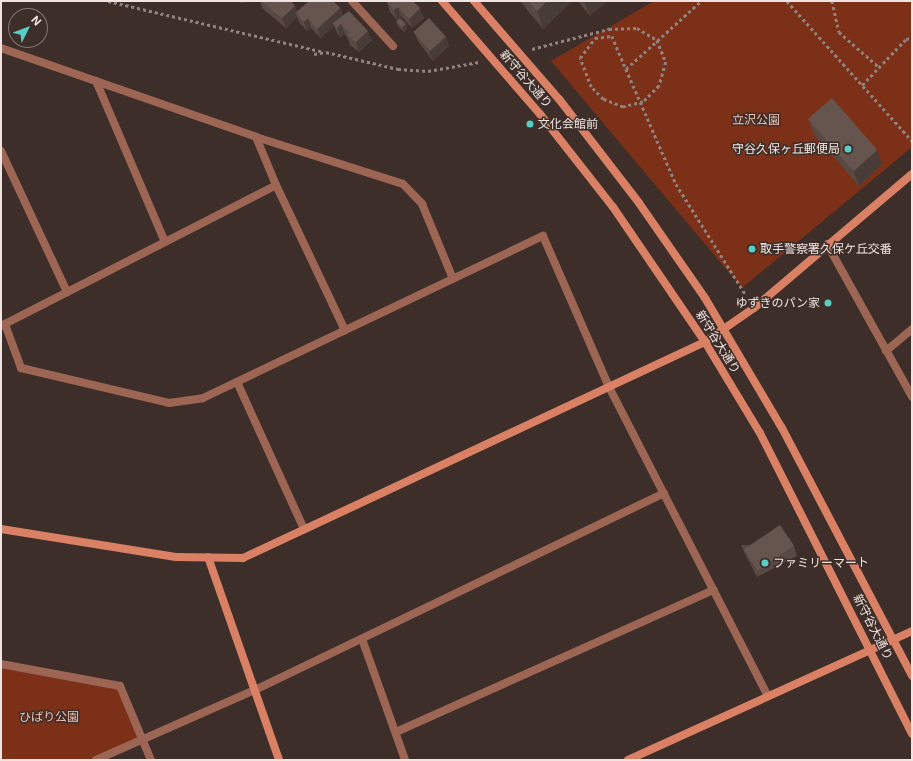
<!DOCTYPE html>
<meta charset="utf-8">
<style>
body{margin:0}
#map{position:relative;width:913px;height:761px;overflow:hidden;background:#3e2e29;font-family:Inter,"Noto Sans JP",sans-serif}
div>[style]{position:absolute}
.green>*{inset:0;background:#7d3018}
.path>*{height:2.5px;margin-top:-1.25px;transform-origin:0;background:repeating-linear-gradient(90deg,#90837f 0 3px,transparent 0 6px)}
.street>*{height:8px;margin:-4px;padding:0 4px;transform-origin:4px;border-radius:4px;background:#9d6554}
.secondary>*{height:8px;margin:-4px;padding:0 4px;transform-origin:4px;border-radius:4px;background:#d98065}
.wall>*{inset:0;background:#584944}
.shaded-wall>*{inset:0;background:#473c37}
.building>*{inset:0;background:#66554f;transform-origin:0 0}
.dots>*{width:11px;height:11px;translate:-50% -50%;box-sizing:border-box;border:2px solid #3e2e29;border-radius:50%}
span{translate:-50% -50%;white-space:nowrap;text-align:center;line-height:1.15;-webkit-text-stroke:3px #3e2e29;paint-order:stroke}
.street-label{font-size:12px;color:#efe4e1}
.park-label{font-size:12px;color:#f0c2b4}
.poi-label{font-size:12px;color:#efe4e1}
.left{translate:0 -50%;text-align:left}
.right{translate:-100% -50%;text-align:right}
.frame{position:absolute;inset:0;border:2px solid #efe4e1;pointer-events:none}
.north{position:absolute;left:8px;top:8px;width:40px;height:40px;box-sizing:border-box;background:#3e2e29;border:1px solid #857773;border-radius:50%;rotate:48deg;font-size:11px;font-weight:700;line-height:16px;text-align:center;color:#efe4e1}
.north::after{content:'';display:block;margin:auto;width:14px;height:18px;background:#56cec3;clip-path:polygon(50% 0,100% 100%,50% 72%,0 100%)}
</style>
<div id="map">
<div class="green">
<i style="clip-path:polygon(654px 1px,912px 1px,912px 147px,742px 288px,551px 61px)"></i>
<i style="clip-path:polygon(1px 664px,120px 686px,142px 740px,96px 760px,1px 760px)"></i>
</div>
<div class="path">
<i style="left:108px;top:1px;width:222px;rotate:13.3deg"></i>
<i style="left:787px;top:1px;width:188px;rotate:48.2deg"></i>
<i style="left:832px;top:1px;width:32px;rotate:77deg"></i>
<i style="left:839px;top:32px;width:53px;rotate:41.2deg"></i>
<i style="left:532px;top:49px;width:80px;rotate:-14.6deg"></i>
<i style="left:609px;top:29px;width:28px;rotate:-2deg"></i>
<i style="left:637px;top:28px;width:23px;rotate:31deg"></i>
<i style="left:657px;top:40px;width:24px;rotate:68deg"></i>
<i style="left:666px;top:62px;width:25px;rotate:106deg"></i>
<i style="left:659px;top:86px;width:23px;rotate:135deg"></i>
<i style="left:643px;top:102px;width:21px;rotate:166deg"></i>
<i style="left:623px;top:107px;width:22px;rotate:-158deg"></i>
<i style="left:603px;top:99px;width:17px;rotate:-135deg"></i>
<i style="left:591px;top:87px;width:31px;rotate:-111deg"></i>
<i style="left:580px;top:58px;width:25px;rotate:-53deg"></i>
<i style="left:595px;top:38px;width:17px;rotate:-7deg"></i>
<i style="left:612px;top:36px;width:36px;rotate:67deg"></i>
<i style="left:626px;top:69px;width:125px;rotate:66.5deg"></i>
<i style="left:676px;top:184px;width:131px;rotate:57.8deg"></i>
<i style="left:314px;top:54px;width:12px;rotate:-9deg"></i>
<i style="left:326px;top:52px;width:74px;rotate:13.3deg"></i>
<i style="left:398px;top:69px;width:30px;rotate:4deg"></i>
<i style="left:428px;top:71px;width:52px;rotate:-10deg"></i>
<i style="left:626px;top:69px;width:101px;rotate:-42.2deg"></i>
<i style="left:862px;top:85px;width:64px;rotate:-46.3deg"></i>
<i style="left:906px;top:39px;width:6px;rotate:-9deg"></i>
</div>
<div class="street">
<i style="left:352px;top:1px;width:61px;rotate:47.7deg"></i>
<i style="left:1px;top:48px;width:270px;rotate:19.2deg"></i>
<i style="left:256px;top:137px;width:154px;rotate:17.7deg"></i>
<i style="left:403px;top:184px;width:28px;rotate:46deg"></i>
<i style="left:422px;top:204px;width:81px;rotate:67.5deg"></i>
<i style="left:96px;top:81px;width:175px;rotate:66.8deg"></i>
<i style="left:256px;top:137px;width:52px;rotate:67.4deg"></i>
<i style="left:276px;top:185px;width:161px;rotate:64.6deg"></i>
<i style="left:1px;top:151px;width:156px;rotate:64.9deg"></i>
<i style="left:827px;top:244px;width:175px;rotate:60.9deg"></i>
<i style="left:5px;top:324px;width:47px;rotate:70deg"></i>
<i style="left:21px;top:368px;width:152px;rotate:13.3deg"></i>
<i style="left:169px;top:403px;width:34px;rotate:-8deg"></i>
<i style="left:203px;top:398px;width:377px;rotate:-25.5deg"></i>
<i style="left:543px;top:236px;width:165px;rotate:66.4deg"></i>
<i style="left:609px;top:387px;width:348px;rotate:62.8deg"></i>
<i style="left:1px;top:326px;width:309px;rotate:-27.1deg"></i>
<i style="left:886px;top:351px;width:34px;rotate:-40deg"></i>
<i style="left:237px;top:382px;width:162px;rotate:65.5deg"></i>
<i style="left:362px;top:639px;width:128px;rotate:70.4deg"></i>
<i style="left:1px;top:664px;width:121px;rotate:10.5deg"></i>
<i style="left:120px;top:686px;width:80px;rotate:67.3deg"></i>
<i style="left:396px;top:732px;width:348px;rotate:-24.1deg"></i>
<i style="left:96px;top:760px;width:174px;rotate:-23.8deg"></i>
<i style="left:255px;top:690px;width:454px;rotate:-25.7deg"></i>
</div>
<div class="secondary">
<i style="left:442px;top:1px;width:150px;rotate:49.1deg"></i>
<i style="left:540px;top:114px;width:118px;rotate:51.9deg"></i>
<i style="left:613px;top:207px;width:163px;rotate:55.7deg"></i>
<i style="left:705px;top:342px;width:106px;rotate:58.9deg"></i>
<i style="left:760px;top:433px;width:337px;rotate:63.2deg"></i>
<i style="left:474px;top:1px;width:130px;rotate:49.1deg"></i>
<i style="left:559px;top:99px;width:131px;rotate:52.4deg"></i>
<i style="left:639px;top:203px;width:116px;rotate:55.2deg"></i>
<i style="left:705px;top:298px;width:151px;rotate:59.4deg"></i>
<i style="left:782px;top:428px;width:280px;rotate:62.3deg"></i>
<i style="left:1px;top:529px;width:177px;rotate:9.1deg"></i>
<i style="left:176px;top:557px;width:67px;rotate:0.9deg"></i>
<i style="left:243px;top:558px;width:510px;rotate:-25.06deg"></i>
<i style="left:705px;top:342px;width:60px;rotate:-34.8deg"></i>
<i style="left:754px;top:308px;width:207px;rotate:-40.3deg"></i>
<i style="left:208px;top:557px;width:215px;rotate:70.7deg"></i>
<i style="left:628px;top:760px;width:312px;rotate:-24.4deg"></i>
</div>
<div class="wall">
<i style="clip-path:polygon(234px 1px,246px 1px,243px 3px)"></i>
<i style="clip-path:polygon(260px 1px,291px 1px,297px 11px,309px 1px,335px 1px,334px 2px,340px 8px,343px 16px,372px 40px,359px 52px,350px 45px,347px 37px,345px 34px,341px 37px,337px 33px,334px 26px,321px 38px,311px 28px,307px 31px,299px 22px,297px 17px,286px 28px,262px 8px)"></i>
<i style="clip-path:polygon(387px 1px,413px 1px,424px 18px,412px 28px,401px 16px,397px 20px,390px 12px,387px 2px,388px 2px)"></i>
<i style="clip-path:polygon(520px 1px,572px 1px,543px 29px)"></i>
<i style="clip-path:polygon(578px 1px,607px 1px,590px 16px)"></i>
<i style="clip-path:polygon(396px 21px,406px 24px,407px 29px,404px 32px,398px 26px)"></i>
<i style="clip-path:polygon(414px 32px,446px 37px,449px 46px,433px 61px,418px 41px)"></i>
<i style="clip-path:polygon(809px 120px,877px 150px,882px 164px,859px 186px,814px 134px)"></i>
<i style="clip-path:polygon(741px 545px,794px 546px,797px 556px,757px 577px,745px 554px)"></i>
</div>
<div class="shaded-wall">
<i style="clip-path:polygon(547px 1px,572px 1px,543px 29px,537px 11px)"></i>
<i style="clip-path:polygon(584px 1px,607px 1px,590px 16px)"></i>
<i style="clip-path:polygon(295px 6px,299px 15px,296px 13px,297px 17px,286px 28px,282px 18px)"></i>
<i style="clip-path:polygon(398px 7px,401px 16px,397px 20px,394px 10px)"></i>
<i style="clip-path:polygon(340px 8px,343px 18px,333px 23px,334px 26px,321px 38px,317px 29px)"></i>
<i style="clip-path:polygon(420px 8px,424px 18px,412px 28px,409px 19px)"></i>
<i style="clip-path:polygon(308px 18px,311px 28px,307px 31px,304px 22px)"></i>
<i style="clip-path:polygon(341px 24px,345px 34px,341px 37px,337px 28px)"></i>
<i style="clip-path:polygon(406px 24px,407px 29px,404px 32px,402px 27px)"></i>
<i style="clip-path:polygon(368px 31px,372px 40px,359px 52px,356px 42px)"></i>
<i style="clip-path:polygon(446px 37px,449px 46px,433px 61px,429px 52px)"></i>
<i style="clip-path:polygon(877px 150px,882px 164px,859px 186px,854px 172px)"></i>
</div>
<div class="building">
<i style="clip-path:polygon(261px 1px,291px 1px,295px 6px,282px 18px)"></i>
<i style="clip-path:polygon(309px 1px,333px 1px,340px 8px,317px 29px,308px 18px,304px 22px,296px 13px)"></i>
<i style="clip-path:polygon(389px 1px,413px 1px,420px 8px,409px 19px,398px 7px,394px 10px,387px 2px)"></i>
<i style="clip-path:polygon(529px 1px,547px 1px,537px 11px)"></i>
<i style="clip-path:polygon(349px 11px,368px 31px,356px 42px,347px 35px,349px 33px,341px 24px,337px 28px,333px 23px)"></i>
<i style="clip-path:polygon(400px 18px,406px 24px,402px 27px,396px 21px)"></i>
<i style="left:429px;top:18px;width:25px;height:21px;rotate:48deg"></i>
<i style="left:832px;top:98px;width:69px;height:32px;rotate:49deg"></i>
<i style="left:780px;top:525px;width:25px;height:44px;rotate:56deg"></i>
</div>
<div class="dots">
<i style="left:530px;top:124px;background:#56cec3"></i>
<i style="left:848px;top:149px;background:#56cec3"></i>
<i style="left:752px;top:249px;background:#56cec3"></i>
<i style="left:828px;top:303px;background:#56cec3"></i>
<i style="left:765px;top:563px;background:#56cec3"></i>
</div>
<div class="street-label">
<span style="left:526px;top:79px;rotate:49deg">新守谷大通り</span>
<span style="left:718px;top:342px;rotate:58deg">新守谷大通り</span>
<span style="left:873px;top:627px;rotate:63deg">新守谷大通り</span>
</div>
<div class="park-label">
<span style="left:756px;top:120px">立沢公園</span>
<span style="left:49px;top:717px">ひばり公園</span>
</div>
<div class="poi-label">
<span class="left" style="left:538px;top:124px">文化会館前</span>
<span class="right" style="left:840px;top:149px">守谷久保ヶ丘郵便局</span>
<span class="left" style="left:760px;top:249px">取手警察署久保ケ丘交番</span>
<span class="right" style="left:820px;top:303px">ゆずきのパン家</span>
<span class="left" style="left:773px;top:563px">ファミリーマート</span>
</div>
<div class="frame"></div>
<div class="north">N</div>
</div>
